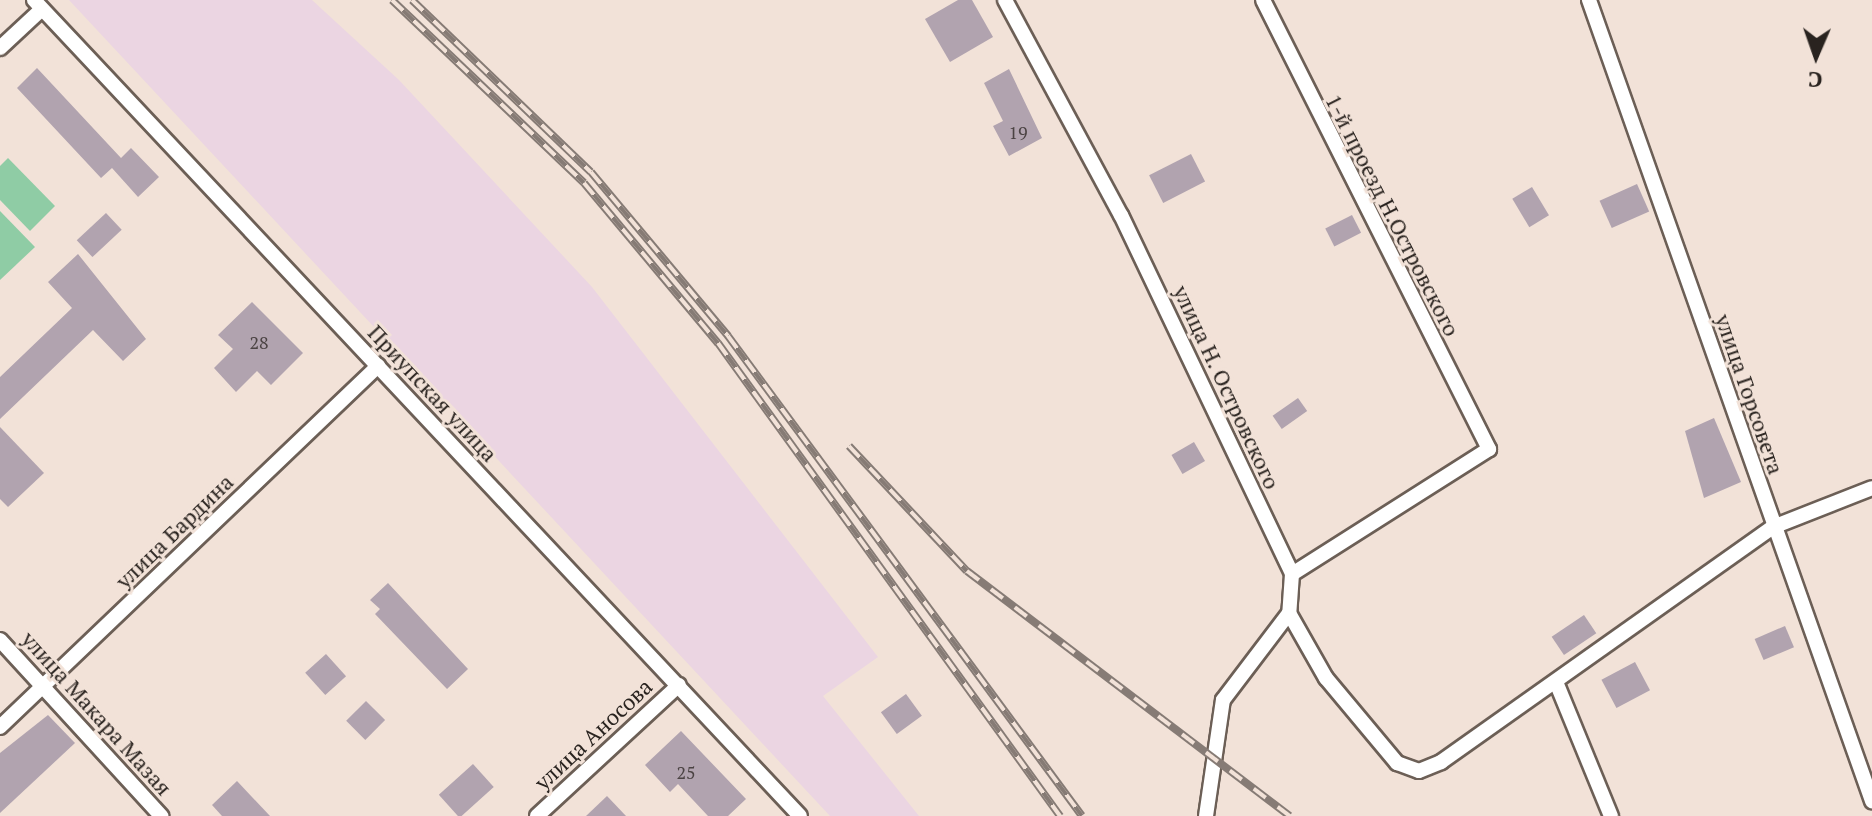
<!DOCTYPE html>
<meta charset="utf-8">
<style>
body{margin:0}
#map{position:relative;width:1872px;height:816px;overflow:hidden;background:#f2e2d8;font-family:"PT Serif",serif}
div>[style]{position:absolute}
.industrial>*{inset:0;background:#ebd5e2}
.green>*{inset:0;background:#8fcca5}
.building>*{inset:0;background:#b1a3af;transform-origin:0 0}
.roads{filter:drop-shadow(2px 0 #6c5f56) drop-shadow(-2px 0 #6c5f56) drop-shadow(0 2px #6c5f56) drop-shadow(0 -2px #6c5f56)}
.minor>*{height:14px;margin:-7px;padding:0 7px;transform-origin:7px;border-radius:7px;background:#fff}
.rail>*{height:8px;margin-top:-4px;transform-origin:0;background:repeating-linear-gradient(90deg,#f2e2d8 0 15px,#867b75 0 30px);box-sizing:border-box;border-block:2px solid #867b75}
span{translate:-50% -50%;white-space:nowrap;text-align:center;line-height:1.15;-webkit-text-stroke:6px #f2e2d8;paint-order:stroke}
.number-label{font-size:18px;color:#4b4343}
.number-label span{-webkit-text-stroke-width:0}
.street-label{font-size:22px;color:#29231f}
.north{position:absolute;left:1776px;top:16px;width:80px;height:80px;-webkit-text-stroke:6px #f2e2d8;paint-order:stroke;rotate:182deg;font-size:22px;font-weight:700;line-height:32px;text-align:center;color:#29231f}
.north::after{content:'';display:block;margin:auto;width:28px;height:36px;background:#29231f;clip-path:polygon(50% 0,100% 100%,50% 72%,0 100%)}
</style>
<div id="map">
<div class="industrial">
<i style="clip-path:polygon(69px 0,312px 0,399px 80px,592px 287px,878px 657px,823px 696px,919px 816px,830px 816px)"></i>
</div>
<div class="green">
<i style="clip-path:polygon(8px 158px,55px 206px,30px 231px,0 200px,0 166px)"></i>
<i style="clip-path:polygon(0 211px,35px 247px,0 280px)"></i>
</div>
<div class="building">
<i style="clip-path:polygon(958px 0,972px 0,993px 37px,950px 62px,925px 19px)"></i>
<i style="clip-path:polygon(37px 68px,121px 158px,131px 148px,159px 177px,138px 197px,112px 168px,101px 178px,17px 88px)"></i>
<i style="clip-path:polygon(1009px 69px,1042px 138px,1009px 156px,993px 126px,1003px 121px,984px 83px)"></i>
<i style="left:1191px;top:154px;width:31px;height:47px;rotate:63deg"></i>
<i style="left:1637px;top:184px;width:30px;height:41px;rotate:66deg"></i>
<i style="left:1532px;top:187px;width:33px;height:23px;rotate:59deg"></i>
<i style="left:106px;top:213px;width:23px;height:40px;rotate:47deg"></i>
<i style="left:1352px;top:215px;width:20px;height:30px;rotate:63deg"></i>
<i style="clip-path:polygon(78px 254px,146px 339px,123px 361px,93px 330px,0 419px,0 377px,72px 308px,48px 282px)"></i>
<i style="clip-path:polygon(252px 302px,303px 353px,271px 385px,257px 371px,236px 392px,214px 368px,233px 349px,218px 335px)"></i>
<i style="left:1298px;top:398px;width:16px;height:31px;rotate:55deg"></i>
<i style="clip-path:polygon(1714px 418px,1741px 482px,1704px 498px,1685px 431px)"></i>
<i style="clip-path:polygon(0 427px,44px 473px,8px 507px,0 499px)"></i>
<i style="left:1194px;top:442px;width:22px;height:26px;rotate:60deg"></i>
<i style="clip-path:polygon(388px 583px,468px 669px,447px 689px,375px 614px,380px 609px,370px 600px)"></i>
<i style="left:1584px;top:615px;width:22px;height:39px;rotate:56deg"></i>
<i style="left:1785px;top:626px;width:23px;height:33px;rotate:67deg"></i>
<i style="left:326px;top:654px;width:30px;height:28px;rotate:48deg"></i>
<i style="left:1635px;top:662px;width:32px;height:38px;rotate:62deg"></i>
<i style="left:906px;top:694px;width:27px;height:31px;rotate:54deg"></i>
<i style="left:366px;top:701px;width:27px;height:28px;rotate:45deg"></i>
<i style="clip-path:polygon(48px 715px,75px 743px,0 813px,0 753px)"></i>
<i style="clip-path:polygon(681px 731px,746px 799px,728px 816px,708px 816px,678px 784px,670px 792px,645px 765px)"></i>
<i style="left:473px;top:764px;width:31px;height:46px;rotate:48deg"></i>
<i style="clip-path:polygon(237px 781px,270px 816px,222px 816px,212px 805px)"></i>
<i style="clip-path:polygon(607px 796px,626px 816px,586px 816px)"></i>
</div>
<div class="roads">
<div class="minor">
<i style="left:34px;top:0;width:1119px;rotate:46.81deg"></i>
<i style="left:1005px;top:0;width:244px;rotate:61.7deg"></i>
<i style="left:1121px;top:215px;width:398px;rotate:64.5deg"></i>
<i style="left:1292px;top:574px;width:39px;rotate:94deg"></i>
<i style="left:1289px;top:613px;width:75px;rotate:60.4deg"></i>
<i style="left:1326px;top:678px;width:111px;rotate:50.1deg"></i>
<i style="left:1397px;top:763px;width:23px;rotate:20deg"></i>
<i style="left:1419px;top:771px;width:24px;rotate:-22deg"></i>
<i style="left:1441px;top:762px;width:407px;rotate:-35.3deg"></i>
<i style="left:1773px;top:527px;width:106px;rotate:-21.5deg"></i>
<i style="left:1263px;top:0;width:503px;rotate:63.28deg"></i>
<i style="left:1489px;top:449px;width:233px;rotate:147.6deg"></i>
<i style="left:1589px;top:0;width:850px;rotate:70.54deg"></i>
<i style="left:0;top:48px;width:57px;rotate:-42.9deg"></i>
<i style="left:0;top:640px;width:239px;rotate:47.5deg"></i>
<i style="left:1556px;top:682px;width:145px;rotate:67.7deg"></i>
<i style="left:0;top:727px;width:523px;rotate:-43.68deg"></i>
<i style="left:537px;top:816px;width:193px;rotate:-42.7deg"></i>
<i style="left:1206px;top:816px;width:117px;rotate:-81.7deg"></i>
<i style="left:1223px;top:700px;width:109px;rotate:-52.8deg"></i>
</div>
</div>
<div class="rail">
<i style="left:392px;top:0;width:265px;rotate:43.6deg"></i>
<i style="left:584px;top:183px;width:209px;rotate:50.1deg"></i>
<i style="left:718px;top:343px;width:584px;rotate:54.13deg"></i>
<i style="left:412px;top:0;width:248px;rotate:43.9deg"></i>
<i style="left:591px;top:172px;width:214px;rotate:50.1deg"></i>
<i style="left:728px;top:336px;width:596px;rotate:53.59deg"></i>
<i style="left:849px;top:446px;width:172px;rotate:46.7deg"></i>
<i style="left:967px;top:571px;width:405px;rotate:37.2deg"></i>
</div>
<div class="number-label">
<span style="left:1018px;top:132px">19</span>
<span style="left:259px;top:342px">28</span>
<span style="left:686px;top:772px">25</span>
</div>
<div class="street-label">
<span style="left:1393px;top:215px;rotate:63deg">1-й проезд Н.Островского</span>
<span style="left:1227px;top:387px;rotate:65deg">улица Н. Островского</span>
<span style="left:433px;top:393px;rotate:47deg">Приупская улица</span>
<span style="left:1750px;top:394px;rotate:71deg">улица Горсовета</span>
<span style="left:174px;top:531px;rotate:-44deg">улица Бардина</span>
<span style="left:97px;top:713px;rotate:48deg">улица Макара Мазая</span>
<span style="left:593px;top:734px;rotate:-43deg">улица Аносова</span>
</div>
<div class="north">С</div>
</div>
